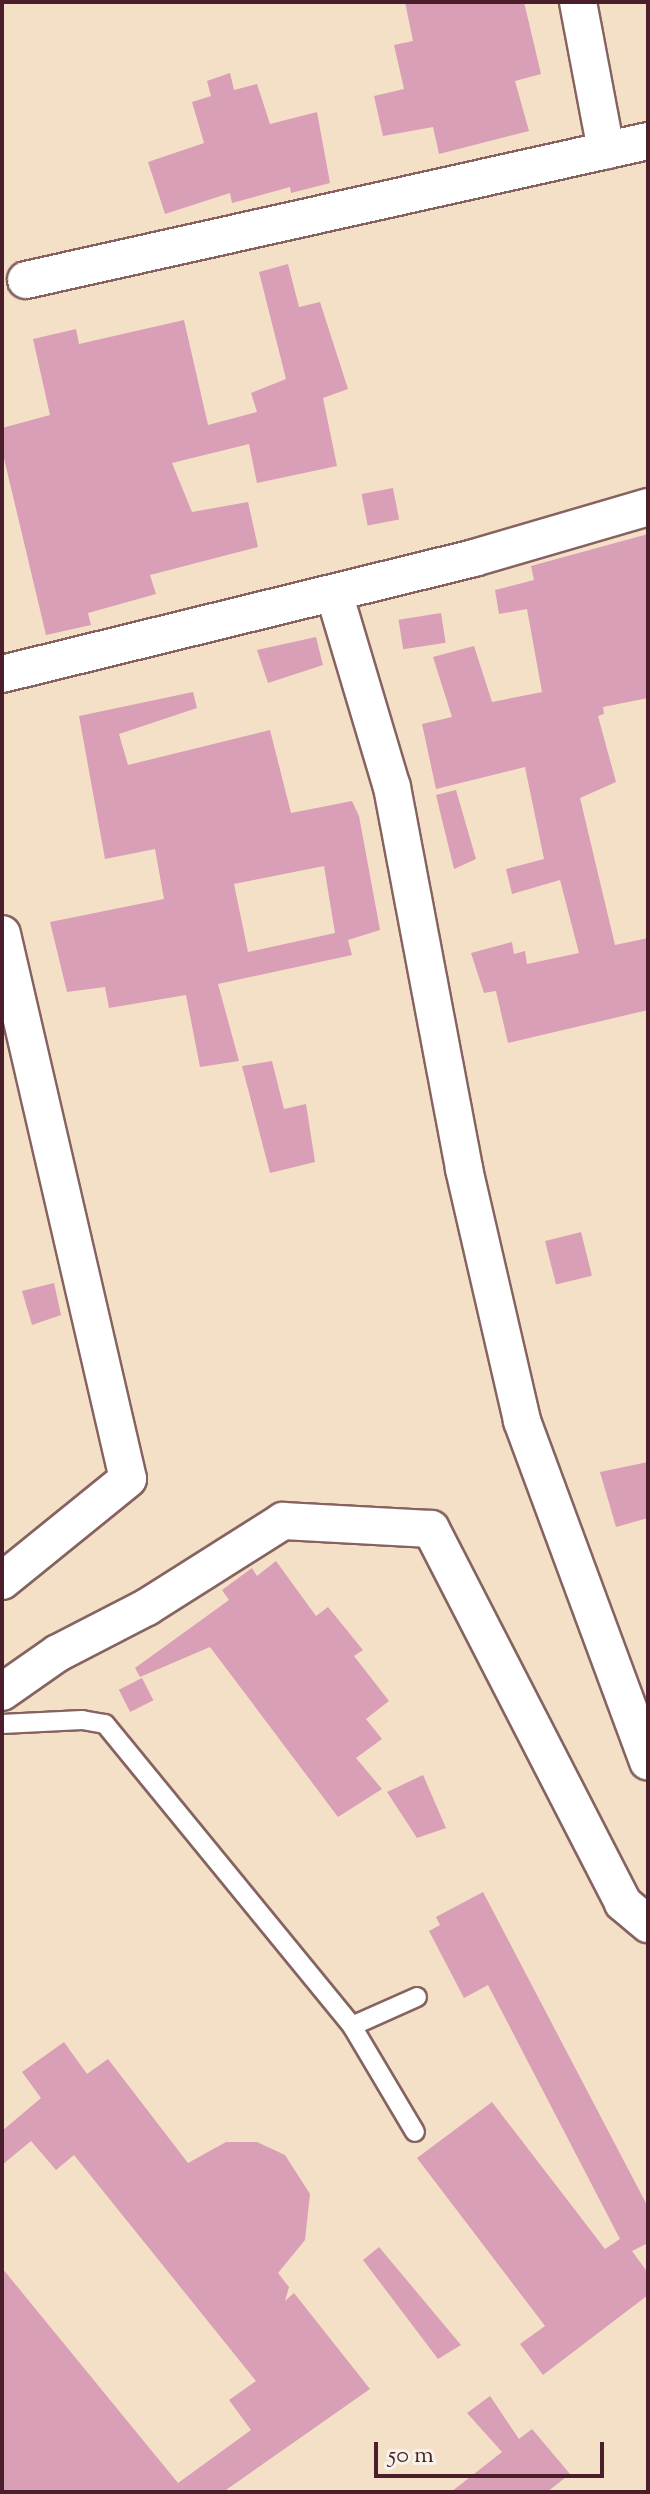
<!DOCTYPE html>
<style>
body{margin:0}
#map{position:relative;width:650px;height:2494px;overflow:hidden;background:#f4e0c6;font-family:"Sorts Mill Goudy",serif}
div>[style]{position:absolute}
.building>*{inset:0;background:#d99fb6;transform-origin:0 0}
.roads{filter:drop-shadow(2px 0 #866361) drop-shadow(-2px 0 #866361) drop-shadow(0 2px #866361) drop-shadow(0 -2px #866361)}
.service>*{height:18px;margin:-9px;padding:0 9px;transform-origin:9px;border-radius:9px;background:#fff}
.minor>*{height:36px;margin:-18px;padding:0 18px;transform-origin:18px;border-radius:18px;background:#fff}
span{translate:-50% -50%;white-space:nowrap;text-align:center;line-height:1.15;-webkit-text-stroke:6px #f7f3e8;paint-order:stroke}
.frame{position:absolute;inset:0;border:4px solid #4a1f2b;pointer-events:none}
.scale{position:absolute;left:374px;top:2442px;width:230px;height:36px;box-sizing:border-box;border:4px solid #4a1f2b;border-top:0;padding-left:10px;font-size:24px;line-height:28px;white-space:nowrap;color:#4a1f2b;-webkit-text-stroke:6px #f7f3e8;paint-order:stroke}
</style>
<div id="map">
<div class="building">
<i style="clip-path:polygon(405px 2px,524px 2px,541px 74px,515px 81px,529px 131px,439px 154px,433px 127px,383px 136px,374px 96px,404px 89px,394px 45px,413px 41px)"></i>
<i style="clip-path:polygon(230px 73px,234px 90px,257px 84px,270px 124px,317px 112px,330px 183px,291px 193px,290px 187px,232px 203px,230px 193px,165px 214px,148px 162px,204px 143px,192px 102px,211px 96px,207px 81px)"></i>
<i style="clip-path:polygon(288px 264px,299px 307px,320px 302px,348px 389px,323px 398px,337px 466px,257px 483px,249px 444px,172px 463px,192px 512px,248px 502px,258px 547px,150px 575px,156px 594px,88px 613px,91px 625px,46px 635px,2px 450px,2px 428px,50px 415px,33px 339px,76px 329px,79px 344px,184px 320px,208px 425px,257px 412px,251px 393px,286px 379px,259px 272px)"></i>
<i style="left:393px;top:488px;width:32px;height:32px;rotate:79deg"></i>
<i style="clip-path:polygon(648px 534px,648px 698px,603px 707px,604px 714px,598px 716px,616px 782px,580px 798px,615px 945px,648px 938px,648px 1010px,508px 1043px,496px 991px,484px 993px,471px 953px,512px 942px,514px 954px,525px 951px,527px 964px,579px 953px,560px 880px,512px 894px,506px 869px,544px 859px,525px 767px,436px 789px,422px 724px,452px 717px,433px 657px,474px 646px,492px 702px,542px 692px,527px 609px,499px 614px,495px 590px,534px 580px,531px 566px)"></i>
<i style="left:441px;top:613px;width:30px;height:43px;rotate:81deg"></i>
<i style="clip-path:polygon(316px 637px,323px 665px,268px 683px,257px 650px)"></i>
<i style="clip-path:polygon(evenodd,193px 692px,197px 708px,119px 734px,128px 765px,270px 730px,291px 813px,352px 801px,359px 816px,380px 930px,348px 940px,352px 955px,218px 984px,239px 1061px,200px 1067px,186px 995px,109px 1008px,105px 987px,67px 992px,50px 922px,164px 899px,155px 849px,105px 859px,79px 716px,193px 692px,324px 866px,335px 933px,248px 952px,234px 884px,324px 866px)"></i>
<i style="clip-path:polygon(456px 790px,476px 859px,454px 869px,436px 795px)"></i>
<i style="clip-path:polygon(272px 1061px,284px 1109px,306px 1104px,315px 1162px,270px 1173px,242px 1066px)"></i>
<i style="left:581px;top:1232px;width:45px;height:37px;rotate:76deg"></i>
<i style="clip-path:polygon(54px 1283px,61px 1315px,32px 1325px,22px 1291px)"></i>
<i style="clip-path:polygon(648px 1462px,648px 1518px,616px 1527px,600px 1472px)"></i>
<i style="clip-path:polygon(276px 1561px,316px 1616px,328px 1607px,363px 1650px,354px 1656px,389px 1701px,366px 1719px,382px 1739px,356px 1758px,382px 1789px,338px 1817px,210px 1647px,140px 1677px,135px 1668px,229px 1600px,222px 1590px,252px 1568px,257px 1576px)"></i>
<i style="left:142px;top:1678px;width:25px;height:26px;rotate:63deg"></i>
<i style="clip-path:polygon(423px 1775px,446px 1828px,417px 1838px,387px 1792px)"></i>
<i style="clip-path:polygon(483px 1892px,648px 2207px,648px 2243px,632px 2251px,648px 2273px,648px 2295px,543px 2375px,520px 2344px,545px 2326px,417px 2158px,492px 2102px,605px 2249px,620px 2239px,488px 1985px,464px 1998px,429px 1931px,440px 1925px,436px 1917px)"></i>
<i style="clip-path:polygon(64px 2042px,87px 2074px,108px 2059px,188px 2163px,226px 2142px,257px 2142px,285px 2155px,310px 2194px,305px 2240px,278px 2273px,289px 2287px,285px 2301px,294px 2293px,370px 2389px,223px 2492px,2px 2492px,2px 2268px,178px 2483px,251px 2430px,229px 2400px,256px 2381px,74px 2155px,56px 2170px,31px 2141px,2px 2165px,2px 2131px,41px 2098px,22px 2072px)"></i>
<i style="clip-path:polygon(379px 2247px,461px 2345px,438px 2359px,363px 2260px)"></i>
<i style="clip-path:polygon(490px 2396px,519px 2439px,532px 2429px,570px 2474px,547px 2492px,451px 2492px,502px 2452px,467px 2413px)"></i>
</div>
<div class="roads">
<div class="service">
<i style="left:2px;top:1724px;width:80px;rotate:-2.9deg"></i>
<i style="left:82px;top:1720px;width:23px;rotate:10deg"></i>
<i style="left:105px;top:1724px;width:390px;rotate:50.7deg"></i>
<i style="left:352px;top:2026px;width:123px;rotate:59.3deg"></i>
<i style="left:352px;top:2026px;width:71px;rotate:-24deg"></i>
</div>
<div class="minor">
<i style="left:578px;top:2px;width:151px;rotate:79.3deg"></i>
<i style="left:26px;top:280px;width:637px;rotate:-12.6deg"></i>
<i style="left:334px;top:593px;width:202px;rotate:73.4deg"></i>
<i style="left:392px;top:787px;width:389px;rotate:79.3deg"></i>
<i style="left:464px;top:1169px;width:259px;rotate:77deg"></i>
<i style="left:522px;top:1421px;width:363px;rotate:69.7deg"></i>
<i style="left:2px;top:674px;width:486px;rotate:-13.8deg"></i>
<i style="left:474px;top:558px;width:181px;rotate:-16.3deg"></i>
<i style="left:2px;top:934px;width:559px;rotate:76.98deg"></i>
<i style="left:128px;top:1479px;width:162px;rotate:141deg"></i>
<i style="left:2px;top:1692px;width:68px;rotate:-34.9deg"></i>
<i style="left:58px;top:1653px;width:100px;rotate:-27.3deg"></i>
<i style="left:147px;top:1607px;width:161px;rotate:-32.3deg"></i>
<i style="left:283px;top:1521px;width:148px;rotate:3.1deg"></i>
<i style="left:431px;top:1529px;width:420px;rotate:62.8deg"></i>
<i style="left:623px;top:1903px;width:33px;rotate:40deg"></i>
</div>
</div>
<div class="frame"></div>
<div class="scale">50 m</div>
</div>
